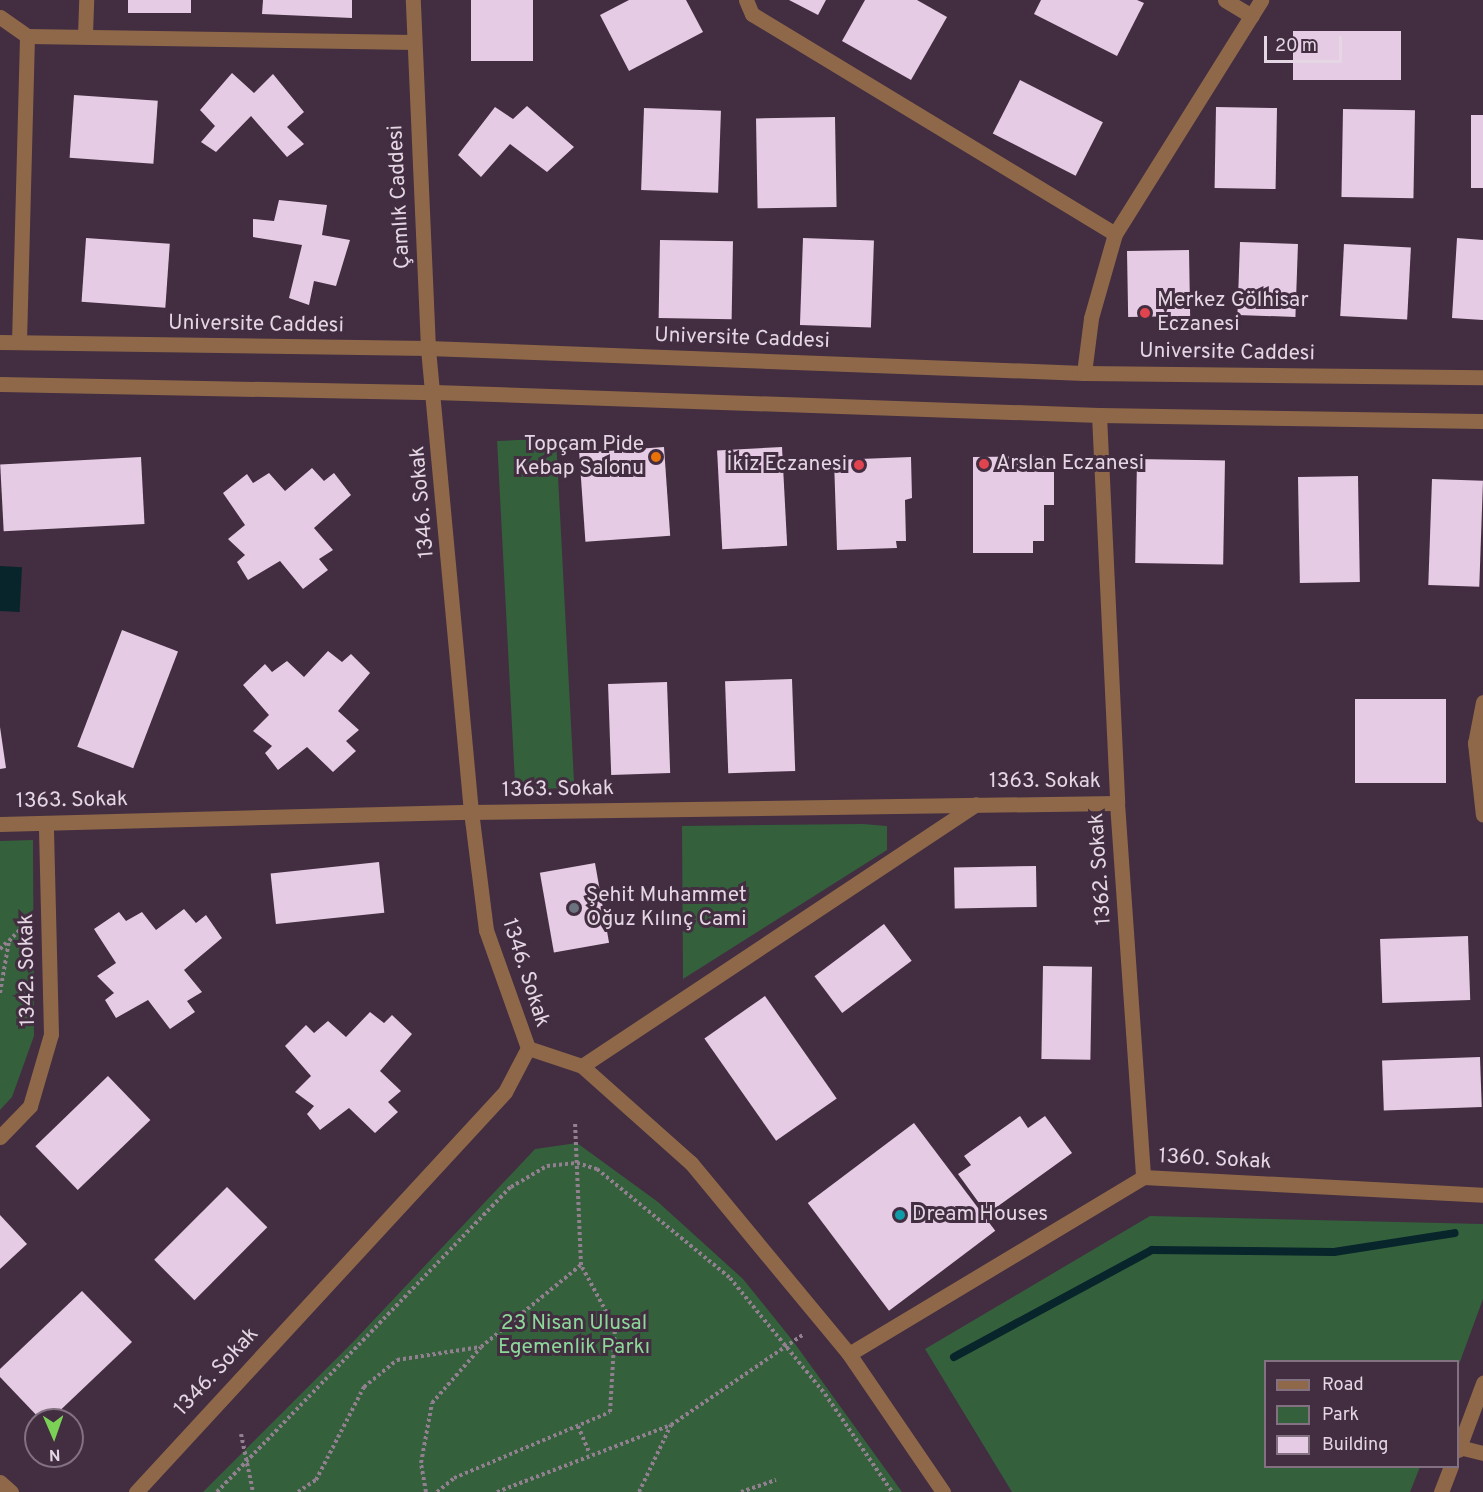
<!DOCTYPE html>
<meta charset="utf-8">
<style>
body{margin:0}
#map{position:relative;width:1483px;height:1492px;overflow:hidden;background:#422d41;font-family:Overpass,sans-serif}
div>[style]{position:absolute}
.green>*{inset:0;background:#34603c;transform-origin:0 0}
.water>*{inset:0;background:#08252b;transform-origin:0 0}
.stream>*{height:8px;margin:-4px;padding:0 4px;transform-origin:4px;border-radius:4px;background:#08252b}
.building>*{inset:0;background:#e6cbe4;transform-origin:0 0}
.path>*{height:4px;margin-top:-2px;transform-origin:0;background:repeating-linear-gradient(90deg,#928091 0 3px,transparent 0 6px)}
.minor>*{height:15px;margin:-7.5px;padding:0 7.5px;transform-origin:7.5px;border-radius:7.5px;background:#8e6849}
.dots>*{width:16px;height:16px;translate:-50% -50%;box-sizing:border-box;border:3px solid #422d41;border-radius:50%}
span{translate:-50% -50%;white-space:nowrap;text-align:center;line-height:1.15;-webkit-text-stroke:6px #422d41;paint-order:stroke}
.street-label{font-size:21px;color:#e4d6e3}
.poi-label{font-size:21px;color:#e4d6e3}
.left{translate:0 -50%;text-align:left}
.right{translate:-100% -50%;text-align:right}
.park-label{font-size:21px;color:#8bd898}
.legend{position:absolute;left:1264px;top:1360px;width:195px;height:108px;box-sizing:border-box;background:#422d41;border:2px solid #837182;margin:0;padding:8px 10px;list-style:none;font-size:18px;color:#e4d6e3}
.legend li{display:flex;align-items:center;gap:12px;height:30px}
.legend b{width:30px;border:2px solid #837182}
.north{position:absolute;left:24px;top:1408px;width:60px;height:60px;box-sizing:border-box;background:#422d41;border:2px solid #837182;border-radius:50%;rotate:178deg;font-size:16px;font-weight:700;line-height:24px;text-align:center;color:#e4d6e3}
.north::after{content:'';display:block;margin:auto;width:21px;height:27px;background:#7bd155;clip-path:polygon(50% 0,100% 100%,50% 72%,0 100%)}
.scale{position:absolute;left:1264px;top:36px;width:78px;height:27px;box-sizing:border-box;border:3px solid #e4d6e3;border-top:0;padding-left:8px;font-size:18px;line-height:21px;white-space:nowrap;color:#e4d6e3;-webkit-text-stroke:4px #422d41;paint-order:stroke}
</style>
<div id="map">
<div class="green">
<i style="left:556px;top:438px;width:350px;height:59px;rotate:87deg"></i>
<i style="clip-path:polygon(863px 824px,887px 826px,887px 850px,683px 979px,682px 826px)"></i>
<i style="clip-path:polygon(33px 840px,34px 1036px,12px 1097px,0 1110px,0 841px)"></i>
<i style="clip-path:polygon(577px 1143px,658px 1202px,743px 1279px,793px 1341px,902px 1492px,203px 1492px,353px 1342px,535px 1149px)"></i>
<i style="clip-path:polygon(1150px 1216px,1483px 1224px,1483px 1299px,1458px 1367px,1458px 1362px,1266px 1362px,1266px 1466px,1420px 1467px,1410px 1492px,1012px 1492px,925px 1349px)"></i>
</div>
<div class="water">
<i style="left:0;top:566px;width:22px;height:45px;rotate:3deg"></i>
</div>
<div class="stream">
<i style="left:954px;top:1357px;width:225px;rotate:-28.4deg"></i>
<i style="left:1152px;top:1250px;width:182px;rotate:0.6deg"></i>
<i style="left:1334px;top:1252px;width:122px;rotate:-8.9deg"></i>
</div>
<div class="building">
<i style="left:128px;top:0;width:63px;height:13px"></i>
<i style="clip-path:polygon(263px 0,352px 0,352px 18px,262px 14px)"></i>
<i style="left:471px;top:0;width:62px;height:61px"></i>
<i style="clip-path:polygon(629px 0,686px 0,703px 32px,629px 71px,600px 15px)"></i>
<i style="clip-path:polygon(789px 0,826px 0,818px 15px)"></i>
<i style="clip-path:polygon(865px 0,917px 0,947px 17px,911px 80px,842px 41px)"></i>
<i style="clip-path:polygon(1041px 0,1137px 0,1144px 3px,1117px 56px,1034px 14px)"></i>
<i style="left:1293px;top:31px;width:108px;height:49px"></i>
<i style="clip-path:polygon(232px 73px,254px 93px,273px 74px,304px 112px,287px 127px,304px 144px,287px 157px,251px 116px,216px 152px,201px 142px,215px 126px,200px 110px)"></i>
<i style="left:1020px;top:80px;width:93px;height:60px;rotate:27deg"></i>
<i style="left:74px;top:95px;width:84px;height:63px;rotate:4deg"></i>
<i style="clip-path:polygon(527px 106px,574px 147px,547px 172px,510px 144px,481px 177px,458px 155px,495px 107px,513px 119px)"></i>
<i style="left:1216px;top:107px;width:61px;height:81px;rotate:1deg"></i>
<i style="left:644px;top:108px;width:77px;height:82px;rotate:2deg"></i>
<i style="left:1343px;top:109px;width:72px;height:88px;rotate:1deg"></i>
<i style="left:1471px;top:115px;width:12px;height:73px"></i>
<i style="left:835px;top:117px;width:90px;height:79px;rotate:89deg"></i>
<i style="clip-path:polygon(279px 200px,327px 205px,322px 235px,350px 240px,336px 286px,314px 281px,309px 305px,289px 298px,302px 245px,253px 237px,253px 219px,274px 221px)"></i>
<i style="left:86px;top:238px;width:84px;height:64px;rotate:4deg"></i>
<i style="left:803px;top:238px;width:71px;height:87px;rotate:2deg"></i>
<i style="clip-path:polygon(1457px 238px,1483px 240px,1483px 320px,1452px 318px)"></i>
<i style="left:660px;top:240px;width:73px;height:78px;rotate:1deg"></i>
<i style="left:1240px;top:242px;width:58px;height:73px;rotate:2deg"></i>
<i style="left:1344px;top:244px;width:67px;height:72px;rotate:3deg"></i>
<i style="left:1189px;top:250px;width:66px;height:62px;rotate:89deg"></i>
<i style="left:664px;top:447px;width:89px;height:85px;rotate:86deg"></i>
<i style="left:782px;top:447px;width:99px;height:65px;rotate:87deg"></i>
<i style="clip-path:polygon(1054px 456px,1054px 505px,1044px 505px,1044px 541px,1033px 541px,1033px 553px,973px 553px,973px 457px)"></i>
<i style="left:141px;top:457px;width:67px;height:141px;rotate:87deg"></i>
<i style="clip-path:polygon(911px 457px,912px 498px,905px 500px,906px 541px,896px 541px,897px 548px,837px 550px,834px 460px)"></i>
<i style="left:1137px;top:459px;width:88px;height:104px;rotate:1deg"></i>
<i style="clip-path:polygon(312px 468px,324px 481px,334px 473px,351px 495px,314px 528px,333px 550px,319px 559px,328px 570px,303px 589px,280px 561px,248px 580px,237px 562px,245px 555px,228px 539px,245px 525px,223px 493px,247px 474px,253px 483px,269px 473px,285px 491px)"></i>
<i style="left:1358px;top:476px;width:106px;height:60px;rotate:89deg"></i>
<i style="left:1432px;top:479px;width:51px;height:106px;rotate:2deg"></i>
<i style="left:122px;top:630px;width:60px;height:125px;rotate:21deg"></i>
<i style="clip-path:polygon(328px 651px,342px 662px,351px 654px,370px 673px,338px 711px,359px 730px,346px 741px,356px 751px,333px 772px,307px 747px,278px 770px,265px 753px,272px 746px,253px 731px,269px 715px,243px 685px,265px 664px,272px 672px,287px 661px,304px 677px)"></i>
<i style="left:792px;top:679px;width:92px;height:67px;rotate:88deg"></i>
<i style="left:667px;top:682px;width:91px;height:59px;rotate:88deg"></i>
<i style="left:1446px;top:699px;width:84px;height:91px;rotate:90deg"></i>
<i style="clip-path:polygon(0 727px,6px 768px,0 769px)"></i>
<i style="left:379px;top:862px;width:51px;height:109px;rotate:84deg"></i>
<i style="left:595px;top:863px;width:81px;height:56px;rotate:80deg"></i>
<i style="left:1036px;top:866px;width:41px;height:82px;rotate:89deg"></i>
<i style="clip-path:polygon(184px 909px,196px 923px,206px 915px,222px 938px,184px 970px,202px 992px,187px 1001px,195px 1012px,170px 1029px,148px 1000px,116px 1018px,105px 1000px,114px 993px,97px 976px,116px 963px,94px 929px,119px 912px,126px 921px,142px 912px,156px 930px)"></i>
<i style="left:884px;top:924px;width:46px;height:87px;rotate:53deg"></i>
<i style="left:1468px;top:936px;width:64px;height:88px;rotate:88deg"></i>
<i style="left:1043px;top:966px;width:49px;height:93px;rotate:1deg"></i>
<i style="left:765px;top:996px;width:125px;height:74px;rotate:55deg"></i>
<i style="clip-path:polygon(370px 1012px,384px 1023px,392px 1015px,412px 1034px,380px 1071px,401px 1091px,388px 1102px,398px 1112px,375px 1133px,349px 1108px,320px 1130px,307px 1114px,314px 1106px,295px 1092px,311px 1076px,285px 1046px,306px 1025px,314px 1033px,328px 1021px,346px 1037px)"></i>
<i style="left:1480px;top:1057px;width:50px;height:98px;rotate:88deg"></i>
<i style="left:108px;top:1076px;width:61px;height:101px;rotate:46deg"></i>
<i style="clip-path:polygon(1020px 1116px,1028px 1128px,1045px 1116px,1072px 1153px,987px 1214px,958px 1174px,971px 1165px,964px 1156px)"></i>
<i style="left:914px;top:1123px;width:135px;height:133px;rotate:53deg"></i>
<i style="left:227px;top:1187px;width:57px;height:103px;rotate:45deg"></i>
<i style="clip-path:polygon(0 1215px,27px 1244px,0 1269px)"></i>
<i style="clip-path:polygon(82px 1291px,132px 1342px,50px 1420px,41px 1420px,0 1377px,0 1369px)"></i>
</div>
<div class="path">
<i style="left:0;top:949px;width:11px;rotate:-45deg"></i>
<i style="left:0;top:993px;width:53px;rotate:-80.2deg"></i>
<i style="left:9px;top:941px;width:28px;rotate:-46deg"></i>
<i style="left:578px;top:1426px;width:30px;rotate:67deg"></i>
<i style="left:241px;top:1434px;width:59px;rotate:78.3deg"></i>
<i style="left:217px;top:1492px;width:424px;rotate:-46.1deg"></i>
<i style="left:511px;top:1187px;width:42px;rotate:-30.3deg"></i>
<i style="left:547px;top:1166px;width:30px;rotate:-6deg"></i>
<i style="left:577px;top:1163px;width:21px;rotate:17deg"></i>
<i style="left:597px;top:1169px;width:172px;rotate:39.3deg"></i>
<i style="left:730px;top:1278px;width:150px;rotate:50.7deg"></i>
<i style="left:825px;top:1394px;width:119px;rotate:55.6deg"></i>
<i style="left:298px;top:1492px;width:22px;rotate:-34deg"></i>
<i style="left:316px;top:1480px;width:105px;rotate:-62.7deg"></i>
<i style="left:364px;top:1387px;width:43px;rotate:-39.3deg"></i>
<i style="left:397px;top:1360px;width:84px;rotate:-8.9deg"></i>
<i style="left:426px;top:1492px;width:29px;rotate:-100deg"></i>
<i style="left:421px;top:1463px;width:61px;rotate:-79.6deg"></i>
<i style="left:432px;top:1403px;width:74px;rotate:-48.8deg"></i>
<i style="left:481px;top:1347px;width:129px;rotate:-39.4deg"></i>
<i style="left:437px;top:1492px;width:22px;rotate:-39deg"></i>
<i style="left:454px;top:1478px;width:169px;rotate:-22.9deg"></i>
<i style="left:610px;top:1412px;width:84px;rotate:-86.6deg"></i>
<i style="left:615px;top:1328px;width:72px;rotate:-118.4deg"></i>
<i style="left:581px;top:1265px;width:144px;rotate:-92.4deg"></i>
<i style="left:497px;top:1492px;width:186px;rotate:-21.1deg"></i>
<i style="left:671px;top:1425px;width:161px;rotate:-34.4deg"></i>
<i style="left:639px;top:1492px;width:74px;rotate:-64.5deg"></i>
<i style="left:741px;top:1492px;width:37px;rotate:-19deg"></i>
</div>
<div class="minor">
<i style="left:746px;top:0;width:15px;rotate:67deg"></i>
<i style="left:752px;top:14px;width:424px;rotate:31.2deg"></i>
<i style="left:1225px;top:0;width:31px;rotate:31deg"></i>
<i style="left:0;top:17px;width:33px;rotate:35deg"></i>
<i style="left:27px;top:36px;width:387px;rotate:0.9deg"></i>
<i style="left:85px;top:35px;width:35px;rotate:-88deg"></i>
<i style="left:0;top:342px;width:428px;rotate:0.8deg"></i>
<i style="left:428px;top:348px;width:656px;rotate:2.18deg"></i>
<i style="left:1084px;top:373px;width:399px;rotate:0.6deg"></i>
<i style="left:19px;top:342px;width:306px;rotate:-88.5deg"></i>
<i style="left:1084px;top:373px;width:55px;rotate:-82.7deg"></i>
<i style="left:1091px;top:318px;width:87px;rotate:-74.1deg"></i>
<i style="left:1115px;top:234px;width:276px;rotate:-58deg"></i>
<i style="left:0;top:384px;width:434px;rotate:1.1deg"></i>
<i style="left:434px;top:392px;width:665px;rotate:1.98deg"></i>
<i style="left:1099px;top:415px;width:384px;rotate:0.9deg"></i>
<i style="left:1099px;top:415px;width:388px;rotate:87.3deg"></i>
<i style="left:1117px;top:803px;width:375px;rotate:86deg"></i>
<i style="left:1483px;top:702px;width:42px;rotate:101deg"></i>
<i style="left:1475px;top:743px;width:72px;rotate:83.7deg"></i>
<i style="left:0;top:824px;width:471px;rotate:-1.5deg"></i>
<i style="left:471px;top:812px;width:646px;rotate:-0.8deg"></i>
<i style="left:528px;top:1048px;width:57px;rotate:18.4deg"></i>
<i style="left:582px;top:1066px;width:146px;rotate:41.7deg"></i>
<i style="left:691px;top:1163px;width:248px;rotate:50.4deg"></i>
<i style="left:849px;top:1354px;width:167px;rotate:55.7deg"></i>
<i style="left:582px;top:1066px;width:473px;rotate:-33.6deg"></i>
<i style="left:0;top:1137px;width:43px;rotate:-45.9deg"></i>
<i style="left:30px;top:1106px;width:75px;rotate:-73.7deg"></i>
<i style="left:51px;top:1034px;width:211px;rotate:-91.4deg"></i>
<i style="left:849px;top:1354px;width:343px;rotate:-31deg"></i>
<i style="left:1143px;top:1177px;width:340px;rotate:3deg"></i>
<i style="left:1459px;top:1447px;width:25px;rotate:14deg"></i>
<i style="left:1458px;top:1450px;width:72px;rotate:-69.5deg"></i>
<i style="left:0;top:1482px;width:15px;rotate:42deg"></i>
<i style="left:136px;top:1492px;width:544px;rotate:-47.31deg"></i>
<i style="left:505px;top:1092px;width:50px;rotate:-62.4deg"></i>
<i style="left:528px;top:1048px;width:125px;rotate:-109.6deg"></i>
<i style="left:486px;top:930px;width:119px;rotate:-97.2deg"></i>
<i style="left:471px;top:812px;width:466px;rotate:-95.3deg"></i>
<i style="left:428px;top:348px;width:348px;rotate:-92.5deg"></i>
<i style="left:1441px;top:1492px;width:28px;rotate:-69deg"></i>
</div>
<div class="dots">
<i style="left:1145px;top:313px;background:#e0444e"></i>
<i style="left:656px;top:457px;background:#e8710a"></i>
<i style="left:984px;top:464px;background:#e0444e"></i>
<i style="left:859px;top:465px;background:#e0444e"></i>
<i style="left:574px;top:908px;background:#6b7280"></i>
<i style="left:900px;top:1215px;background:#0f9aa8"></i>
</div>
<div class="street-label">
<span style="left:400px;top:197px;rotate:-93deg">Çamlık Caddesi</span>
<span style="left:256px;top:325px;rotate:1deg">Universite Caddesi</span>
<span style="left:742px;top:339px;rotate:2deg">Universite Caddesi</span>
<span style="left:1227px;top:353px;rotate:1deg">Universite Caddesi</span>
<span style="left:423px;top:502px;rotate:-95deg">1346. Sokak</span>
<span style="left:1045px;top:782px">1363. Sokak</span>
<span style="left:558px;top:790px;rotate:-1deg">1363. Sokak</span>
<span style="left:72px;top:801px;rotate:-1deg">1363. Sokak</span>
<span style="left:1101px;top:869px;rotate:-94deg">1362. Sokak</span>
<span style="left:28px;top:970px;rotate:-91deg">1342. Sokak</span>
<span style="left:525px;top:973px;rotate:72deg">1346. Sokak</span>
<span style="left:1215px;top:1160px;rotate:3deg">1360. Sokak</span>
<span style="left:217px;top:1372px;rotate:-47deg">1346. Sokak</span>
</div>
<div class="poi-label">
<span class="left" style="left:1157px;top:313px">Merkez Gölhisar<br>Eczanesi</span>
<span class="right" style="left:644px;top:457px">Topçam Pide<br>Kebap Salonu</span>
<span class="left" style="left:996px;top:464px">Arslan Eczanesi</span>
<span class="right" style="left:847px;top:465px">İkiz Eczanesi</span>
<span class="left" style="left:586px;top:908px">Şehit Muhammet<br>Oğuz Kılınç Cami</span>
<span class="left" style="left:912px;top:1215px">Dream Houses</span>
</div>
<div class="park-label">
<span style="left:574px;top:1336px">23 Nisan Ulusal<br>Egemenlik Parkı</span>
</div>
<ul class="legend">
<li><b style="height:8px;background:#8e6849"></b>Road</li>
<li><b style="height:16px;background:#34603c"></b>Park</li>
<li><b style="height:16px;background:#e6cbe4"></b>Building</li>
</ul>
<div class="north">N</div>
<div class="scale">20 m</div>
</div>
